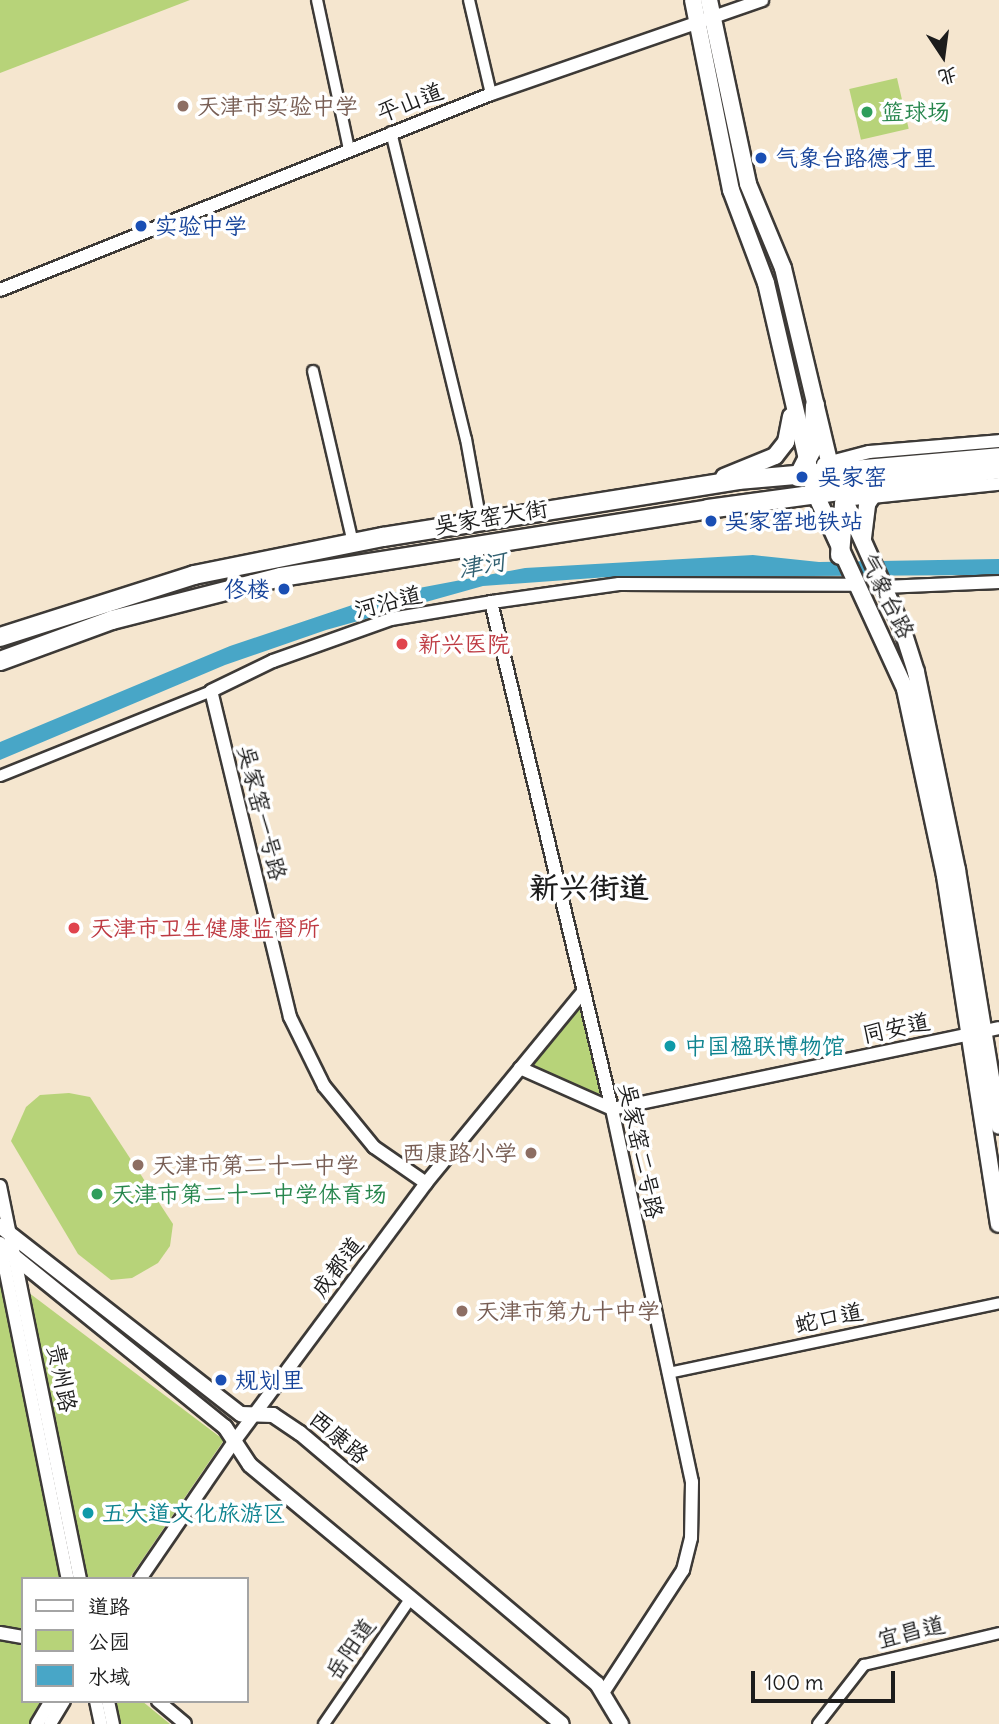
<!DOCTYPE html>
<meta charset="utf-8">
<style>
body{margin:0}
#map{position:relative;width:999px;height:1724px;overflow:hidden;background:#f5e6cf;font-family:Delius,"LXGW WenKai TC",sans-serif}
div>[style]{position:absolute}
.green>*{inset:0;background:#b7d379;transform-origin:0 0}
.water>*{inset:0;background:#48a6c7}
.roads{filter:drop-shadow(2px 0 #3d3a37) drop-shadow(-2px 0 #3d3a37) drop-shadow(0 2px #3d3a37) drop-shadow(0 -2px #3d3a37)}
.minor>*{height:10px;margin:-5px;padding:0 5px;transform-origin:5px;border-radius:5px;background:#fff}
.tertiary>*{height:12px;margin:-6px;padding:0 6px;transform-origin:6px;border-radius:6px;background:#fff}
.secondary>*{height:14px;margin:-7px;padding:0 7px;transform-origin:7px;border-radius:7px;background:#fff}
.primary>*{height:16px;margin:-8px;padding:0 8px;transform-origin:8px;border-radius:8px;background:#fff}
.trunk>*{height:18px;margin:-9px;padding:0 9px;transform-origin:9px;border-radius:9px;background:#fff}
.dots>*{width:19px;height:19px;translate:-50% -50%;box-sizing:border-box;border:4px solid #fff;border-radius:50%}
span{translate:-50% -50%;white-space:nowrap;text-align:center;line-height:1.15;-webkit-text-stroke:7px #fff;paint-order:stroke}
.street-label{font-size:23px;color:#1c1c1c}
.education-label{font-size:23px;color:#785e54}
.left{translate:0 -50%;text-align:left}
.right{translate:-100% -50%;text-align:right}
.leisure-label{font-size:23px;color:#27864d}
.transit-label{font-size:23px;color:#164399}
.health-label{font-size:23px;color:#be3a42}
.culture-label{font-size:23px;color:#0d838f}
.water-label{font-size:24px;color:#326172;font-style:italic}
.district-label{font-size:30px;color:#1c1c1c;font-weight:700}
.legend{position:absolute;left:21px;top:1577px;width:228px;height:126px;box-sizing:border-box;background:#fff;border:2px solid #a4a4a4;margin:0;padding:9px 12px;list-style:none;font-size:21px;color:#1c1c1c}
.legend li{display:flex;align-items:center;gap:14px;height:35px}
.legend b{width:35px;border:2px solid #a4a4a4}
.north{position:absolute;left:908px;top:21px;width:70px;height:70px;-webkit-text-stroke:5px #fff;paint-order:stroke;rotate:167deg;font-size:19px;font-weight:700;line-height:28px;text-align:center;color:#1c1c1c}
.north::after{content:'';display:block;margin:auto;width:24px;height:32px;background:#1c1c1c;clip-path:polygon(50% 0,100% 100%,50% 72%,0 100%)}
.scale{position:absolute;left:751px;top:1671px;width:144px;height:32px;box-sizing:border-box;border:4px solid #1c1c1c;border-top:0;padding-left:9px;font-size:21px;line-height:24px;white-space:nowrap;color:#1c1c1c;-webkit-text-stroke:5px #fff;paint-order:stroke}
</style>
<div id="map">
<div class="green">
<i style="clip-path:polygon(0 0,190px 0,0 73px)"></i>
<i style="left:897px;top:78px;width:52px;height:49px;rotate:77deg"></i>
<i style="clip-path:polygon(588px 995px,615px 1111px,523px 1071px)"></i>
<i style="clip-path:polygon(69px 1093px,90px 1097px,173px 1224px,170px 1246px,158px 1263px,132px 1278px,111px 1280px,78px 1254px,11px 1141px,26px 1107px,40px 1095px)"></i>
<i style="clip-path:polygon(0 1271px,224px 1440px,129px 1579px,23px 1579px,23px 1701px,44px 1701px,30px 1724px,0 1724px)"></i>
<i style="clip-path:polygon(114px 1701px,142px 1701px,170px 1724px,119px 1724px)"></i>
</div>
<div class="water">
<i style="clip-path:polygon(753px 555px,819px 562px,999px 559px,999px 575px,608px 577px,483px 586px,326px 630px,225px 665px,0 760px,0 742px,230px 646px,382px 595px,525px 568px)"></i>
</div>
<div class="roads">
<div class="minor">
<i style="left:317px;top:0;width:152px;rotate:77.9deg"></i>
<i style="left:469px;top:0;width:97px;rotate:76.8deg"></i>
<i style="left:391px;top:132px;width:316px;rotate:76.3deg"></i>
<i style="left:466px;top:439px;width:68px;rotate:79.8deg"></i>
<i style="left:313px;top:371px;width:177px;rotate:76.9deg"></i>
<i style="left:0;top:776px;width:227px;rotate:-21.9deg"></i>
<i style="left:668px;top:1373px;width:338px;rotate:-11.9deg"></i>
<i style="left:324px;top:1724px;width:153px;rotate:-55.4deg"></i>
<i style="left:818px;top:1724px;width:75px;rotate:-52.1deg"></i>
<i style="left:864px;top:1665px;width:139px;rotate:-13.3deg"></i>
</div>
<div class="tertiary">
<i style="left:0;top:290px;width:529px;rotate:-21.76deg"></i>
<i style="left:491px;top:94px;width:287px;rotate:-19.1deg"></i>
<i style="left:823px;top:464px;width:48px;rotate:-14.6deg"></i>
<i style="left:869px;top:452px;width:130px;rotate:-4.8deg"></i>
<i style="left:843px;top:500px;width:157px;rotate:-5.9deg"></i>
<i style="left:884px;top:587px;width:115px;rotate:-2.5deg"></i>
<i style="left:491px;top:602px;width:521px;rotate:76.58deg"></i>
<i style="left:612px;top:1109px;width:381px;rotate:77.9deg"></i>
<i style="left:692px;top:1482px;width:56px;rotate:91deg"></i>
<i style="left:691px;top:1538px;width:33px;rotate:104deg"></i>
<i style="left:683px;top:1570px;width:145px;rotate:123.1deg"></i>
<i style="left:520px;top:1068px;width:101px;rotate:24deg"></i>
<i style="left:612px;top:1109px;width:395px;rotate:-11.8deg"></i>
<i style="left:426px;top:1183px;width:63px;rotate:-145.3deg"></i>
<i style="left:374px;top:1147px;width:79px;rotate:-129.3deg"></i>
<i style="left:324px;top:1086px;width:77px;rotate:-116.2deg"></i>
<i style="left:290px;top:1017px;width:335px;rotate:-103.6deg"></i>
<i style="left:211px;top:691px;width:69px;rotate:-25.8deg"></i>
<i style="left:273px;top:661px;width:125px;rotate:-19.6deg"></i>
<i style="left:391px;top:619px;width:109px;rotate:-9.5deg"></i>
<i style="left:499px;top:601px;width:121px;rotate:-8.1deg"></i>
<i style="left:619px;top:584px;width:235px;rotate:0.2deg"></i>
<i style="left:0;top:1186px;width:401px;rotate:78.5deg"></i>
<i style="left:0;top:1243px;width:343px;rotate:78.6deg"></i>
<i style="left:140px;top:1579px;width:165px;rotate:-55.6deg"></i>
<i style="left:233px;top:1443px;width:324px;rotate:-53.4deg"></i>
<i style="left:426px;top:1183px;width:247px;rotate:-50.6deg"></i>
<i style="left:0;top:1633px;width:23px;rotate:10deg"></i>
<i style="left:96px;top:1701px;width:24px;rotate:78deg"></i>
<i style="left:108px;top:1701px;width:24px;rotate:78deg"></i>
<i style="left:158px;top:1701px;width:35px;rotate:40deg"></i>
<i style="left:37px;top:1724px;width:27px;rotate:-59deg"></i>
<i style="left:50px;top:1724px;width:27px;rotate:-59deg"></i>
</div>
<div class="secondary">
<i style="left:0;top:1226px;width:306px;rotate:38deg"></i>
<i style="left:241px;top:1414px;width:32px;rotate:2deg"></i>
<i style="left:273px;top:1415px;width:32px;rotate:34deg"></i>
<i style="left:300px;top:1433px;width:389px;rotate:40.2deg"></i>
<i style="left:597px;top:1684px;width:47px;rotate:59deg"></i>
<i style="left:0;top:1245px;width:289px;rotate:39deg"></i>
<i style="left:225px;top:1427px;width:45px;rotate:56.7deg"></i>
<i style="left:250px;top:1465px;width:405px;rotate:39.7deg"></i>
</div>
<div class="primary">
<i style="left:693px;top:0;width:194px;rotate:78.7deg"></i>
<i style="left:731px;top:190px;width:99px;rotate:69.4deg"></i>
<i style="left:766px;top:283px;width:216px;rotate:76.9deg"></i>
<i style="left:815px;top:493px;width:216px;rotate:65.3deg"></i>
<i style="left:905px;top:689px;width:191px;rotate:77.9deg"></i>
<i style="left:945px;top:876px;width:352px;rotate:81.2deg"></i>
<i style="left:709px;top:0;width:188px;rotate:78deg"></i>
<i style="left:748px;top:184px;width:91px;rotate:67.4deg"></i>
<i style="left:783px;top:268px;width:208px;rotate:76.6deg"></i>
<i style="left:831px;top:470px;width:173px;rotate:65.8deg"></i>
<i style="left:902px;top:628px;width:46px;rotate:72.3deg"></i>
<i style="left:916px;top:672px;width:202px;rotate:78.3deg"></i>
<i style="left:957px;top:870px;width:259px;rotate:80.7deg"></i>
<i style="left:724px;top:477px;width:55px;rotate:-22.4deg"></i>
<i style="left:775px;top:456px;width:18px;rotate:-52deg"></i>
<i style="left:786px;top:442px;width:26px;rotate:-79deg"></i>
<i style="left:863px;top:538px;width:34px;rotate:-83deg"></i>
<i style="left:867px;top:504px;width:14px;rotate:-56deg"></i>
<i style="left:875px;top:492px;width:16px;rotate:-27deg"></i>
</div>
<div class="trunk">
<i style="left:798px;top:477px;width:33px;rotate:-63deg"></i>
<i style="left:813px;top:448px;width:43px;rotate:-87.3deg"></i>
<i style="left:840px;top:555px;width:51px;rotate:-85.5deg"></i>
<i style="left:844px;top:504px;width:24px;rotate:-55deg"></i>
<i style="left:0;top:637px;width:204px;rotate:-17.7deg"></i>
<i style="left:194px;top:575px;width:193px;rotate:-11.4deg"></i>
<i style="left:383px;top:537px;width:360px;rotate:-9.1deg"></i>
<i style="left:738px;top:480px;width:262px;rotate:-5deg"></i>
<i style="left:0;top:661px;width:119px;rotate:-20.1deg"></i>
<i style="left:112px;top:620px;width:174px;rotate:-14.3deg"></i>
<i style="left:281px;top:577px;width:432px;rotate:-9deg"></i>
<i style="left:708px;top:509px;width:294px;rotate:-7.8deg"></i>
</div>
</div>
<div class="dots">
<i style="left:183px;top:106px;background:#8d6e63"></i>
<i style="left:867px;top:112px;background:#2e9e5b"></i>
<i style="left:761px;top:158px;background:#1a4fb4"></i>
<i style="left:141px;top:226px;background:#1a4fb4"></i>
<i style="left:802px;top:477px;background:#1a4fb4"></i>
<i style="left:711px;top:521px;background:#1a4fb4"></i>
<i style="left:284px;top:589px;background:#1a4fb4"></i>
<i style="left:402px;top:644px;background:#e0444e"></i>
<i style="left:74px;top:928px;background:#e0444e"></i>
<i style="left:670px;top:1046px;background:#0f9aa8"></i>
<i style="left:531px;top:1153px;background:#8d6e63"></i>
<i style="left:138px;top:1165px;background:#8d6e63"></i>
<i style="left:97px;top:1194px;background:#2e9e5b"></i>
<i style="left:462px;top:1311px;background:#8d6e63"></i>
<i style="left:221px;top:1380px;background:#1a4fb4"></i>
<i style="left:88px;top:1513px;background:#0f9aa8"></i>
</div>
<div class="street-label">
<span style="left:410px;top:102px;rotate:-21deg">平山道</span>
<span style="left:491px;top:517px;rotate:-9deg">吴家窑大街</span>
<span style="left:887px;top:596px;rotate:63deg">气象台路</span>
<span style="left:388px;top:602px;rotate:-14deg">河沿道</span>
<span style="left:262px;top:813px;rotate:76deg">吴家窑一号路</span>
<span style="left:896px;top:1028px;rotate:-12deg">同安道</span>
<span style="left:641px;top:1151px;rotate:78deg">吴家窑二号路</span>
<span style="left:337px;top:1267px;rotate:-53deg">成都道</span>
<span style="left:829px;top:1318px;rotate:-12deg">蛇口道</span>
<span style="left:62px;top:1378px;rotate:79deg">贵州路</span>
<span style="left:339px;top:1437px;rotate:40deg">西康路</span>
<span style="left:911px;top:1632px;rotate:-14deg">宜昌道</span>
<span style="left:350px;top:1649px;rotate:-55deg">岳阳道</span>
</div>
<div class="education-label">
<span class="left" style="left:197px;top:106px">天津市实验中学</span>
<span class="right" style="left:517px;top:1153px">西康路小学</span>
<span class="left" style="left:152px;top:1165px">天津市第二十一中学</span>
<span class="left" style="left:476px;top:1311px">天津市第九十中学</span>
</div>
<div class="leisure-label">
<span class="left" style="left:881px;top:112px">篮球场</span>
<span class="left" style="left:111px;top:1194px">天津市第二十一中学体育场</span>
</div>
<div class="transit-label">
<span class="left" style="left:775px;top:158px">气象台路德才里</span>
<span class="left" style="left:155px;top:226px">实验中学</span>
<span class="left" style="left:818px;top:477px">吴家窑</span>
<span class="left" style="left:725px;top:521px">吴家窑地铁站</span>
<span class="right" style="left:270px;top:589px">佟楼</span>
<span class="left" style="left:235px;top:1380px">规划里</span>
</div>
<div class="health-label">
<span class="left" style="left:418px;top:644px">新兴医院</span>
<span class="left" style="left:90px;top:928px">天津市卫生健康监督所</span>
</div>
<div class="culture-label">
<span class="left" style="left:684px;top:1046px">中国楹联博物馆</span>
<span class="left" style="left:102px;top:1513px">五大道文化旅游区</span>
</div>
<div class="water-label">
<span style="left:482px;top:565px;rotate:-10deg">津河</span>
</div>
<div class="district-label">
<span style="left:589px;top:887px">新兴街道</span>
</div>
<ul class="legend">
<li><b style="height:9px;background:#fff"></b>道路</li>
<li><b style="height:19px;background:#b7d379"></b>公园</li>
<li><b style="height:19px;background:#48a6c7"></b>水域</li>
</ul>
<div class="north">北</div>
<div class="scale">100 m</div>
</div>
